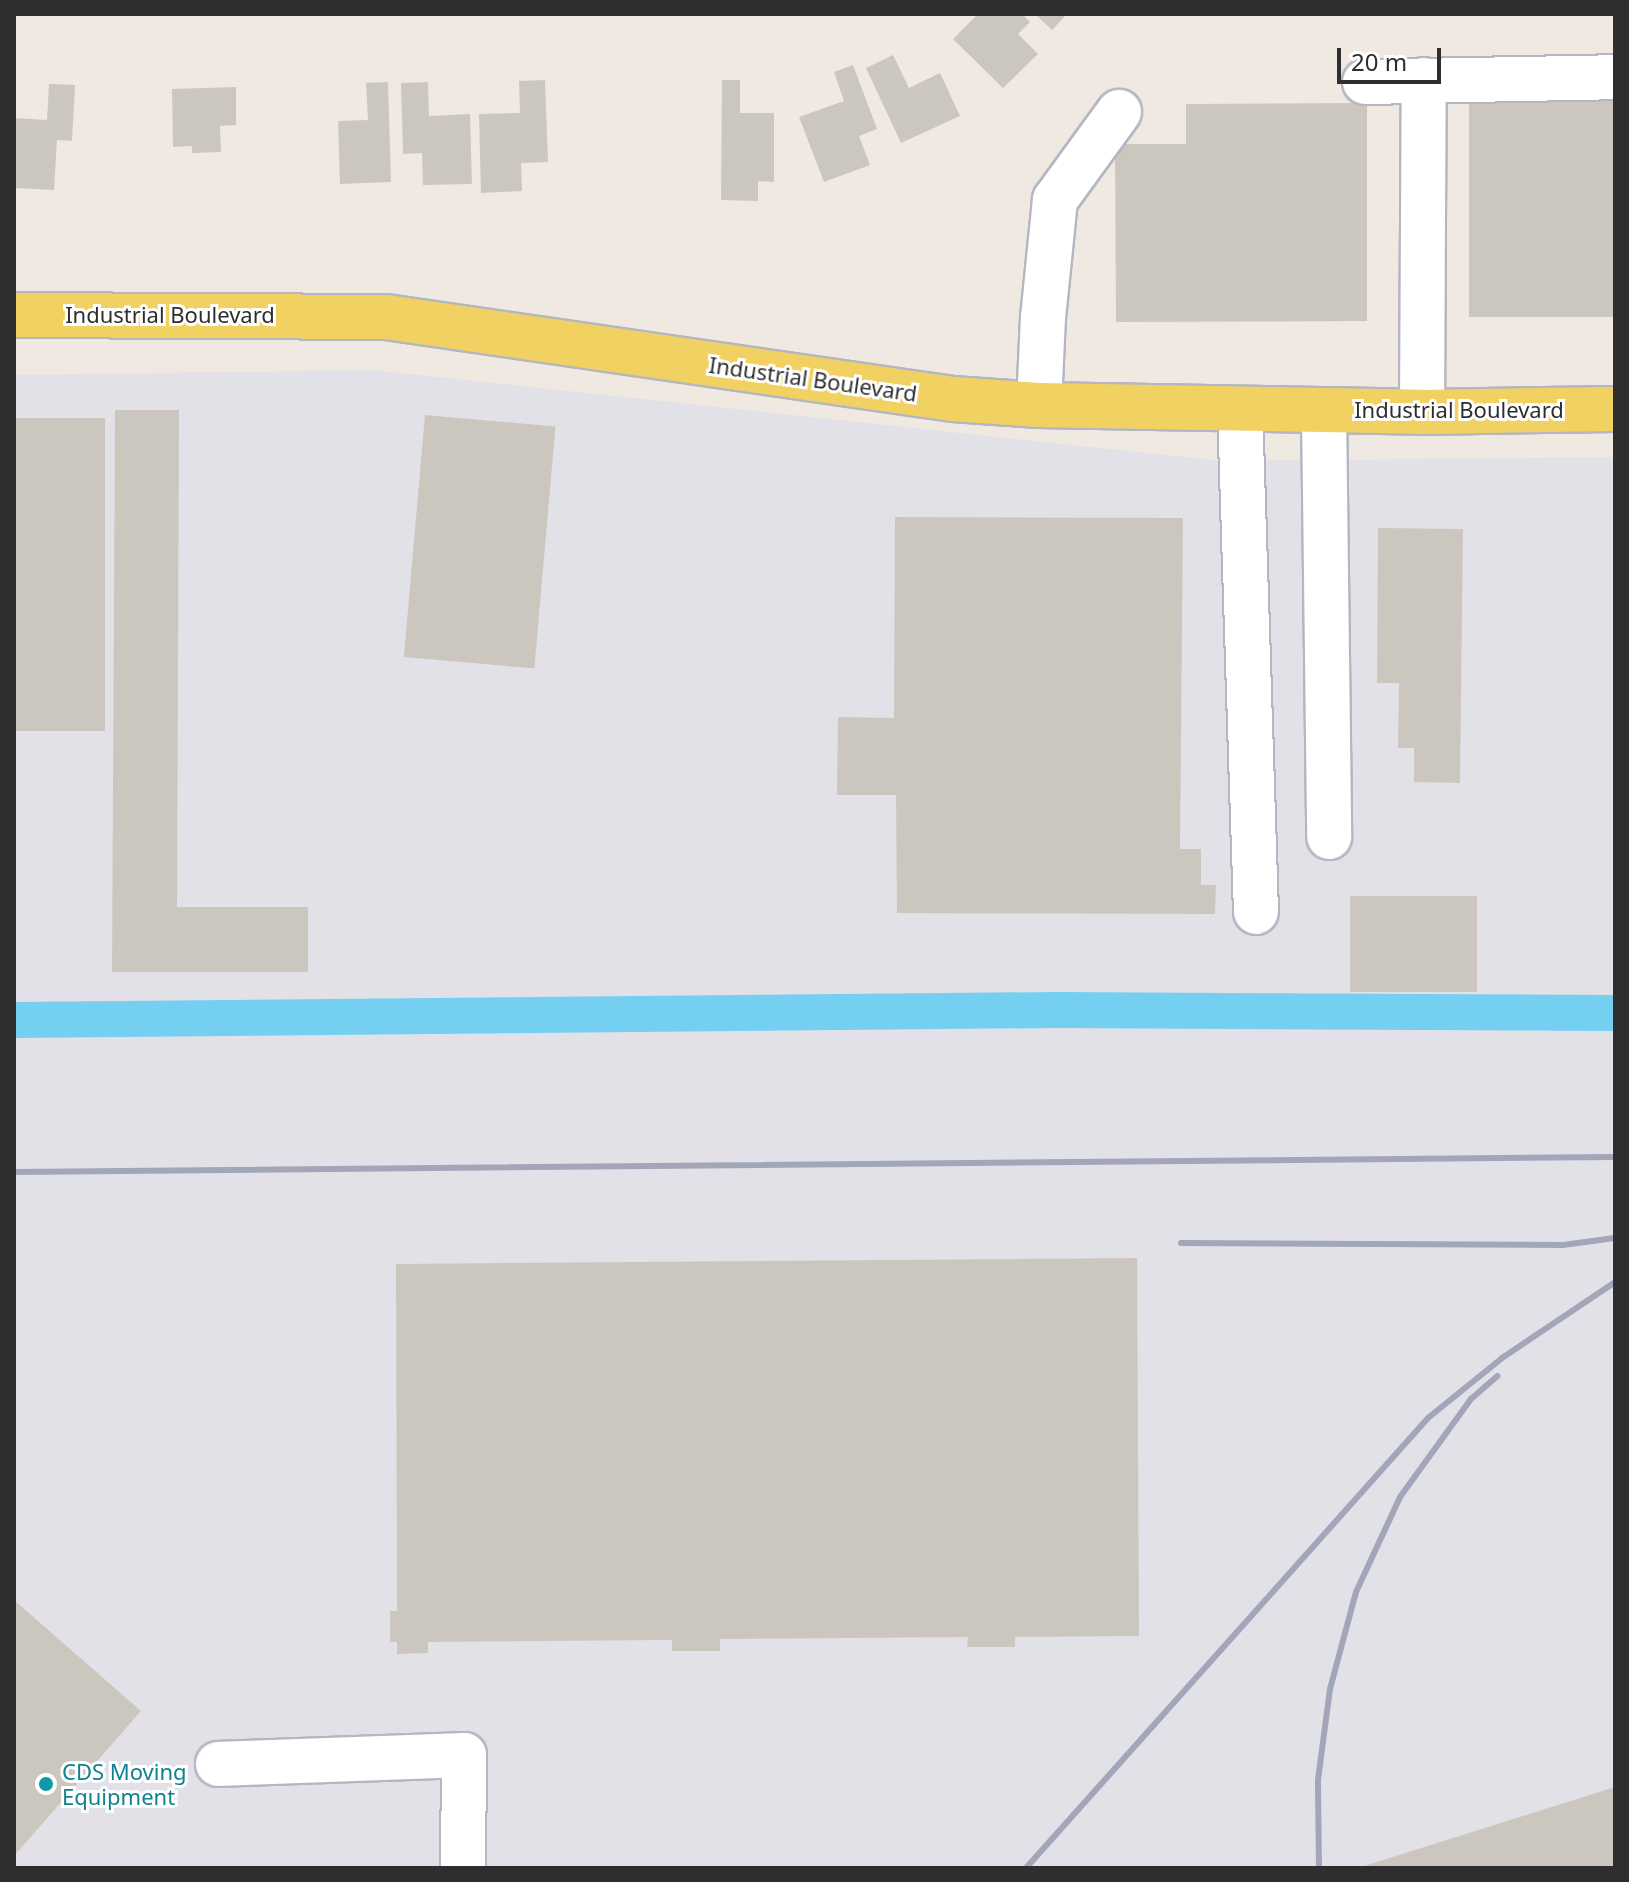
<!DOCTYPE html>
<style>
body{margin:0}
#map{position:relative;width:1629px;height:1882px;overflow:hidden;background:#efe9e1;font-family:"Noto Sans",sans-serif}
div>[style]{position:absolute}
.industrial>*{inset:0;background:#e3e1e8}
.canal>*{height:36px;margin:-18px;padding:0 18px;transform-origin:18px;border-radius:18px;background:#75cff0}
.building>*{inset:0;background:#cbc7bf;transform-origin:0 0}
.roads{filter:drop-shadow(2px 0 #b4b7c1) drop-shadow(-2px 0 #b4b7c1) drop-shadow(0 2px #b4b7c1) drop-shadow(0 -2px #b4b7c1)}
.minor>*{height:44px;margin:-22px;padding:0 22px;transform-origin:22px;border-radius:22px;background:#fff}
.major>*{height:44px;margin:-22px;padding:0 22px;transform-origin:22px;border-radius:22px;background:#f2d163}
.rail>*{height:6px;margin:-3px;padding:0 3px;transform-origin:3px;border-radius:3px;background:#a3a6b8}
.dots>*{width:22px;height:22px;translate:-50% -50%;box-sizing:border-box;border:4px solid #fff;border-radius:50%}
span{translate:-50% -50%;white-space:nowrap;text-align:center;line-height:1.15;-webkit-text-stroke:6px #fff;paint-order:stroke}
.street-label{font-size:22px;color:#2e2e2e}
.culture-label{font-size:22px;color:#0d838f}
.left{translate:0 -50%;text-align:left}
.frame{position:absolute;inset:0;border:16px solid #2e2e2e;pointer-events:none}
.scale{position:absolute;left:1337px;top:48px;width:104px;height:36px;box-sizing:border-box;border:4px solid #2e2e2e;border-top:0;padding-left:10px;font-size:24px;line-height:28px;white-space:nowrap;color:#2e2e2e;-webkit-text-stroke:6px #fff;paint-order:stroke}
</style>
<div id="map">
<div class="industrial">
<i style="clip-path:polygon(372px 370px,1222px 461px,1615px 457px,1615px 1868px,14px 1868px,14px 375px)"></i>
</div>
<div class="canal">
<i style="left:14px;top:1020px;width:1043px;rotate:-0.55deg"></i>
<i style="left:1057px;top:1010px;width:558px;rotate:0.31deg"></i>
</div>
<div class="building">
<i style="clip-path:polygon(978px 14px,1022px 14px,1030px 22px,1018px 34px,1038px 54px,1003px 88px,953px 39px)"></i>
<i style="clip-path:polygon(1035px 14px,1067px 14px,1052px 30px)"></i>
<i style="clip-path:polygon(893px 55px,909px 88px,940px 73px,960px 116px,901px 143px,866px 68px)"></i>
<i style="clip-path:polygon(853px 65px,877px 129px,859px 136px,870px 165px,824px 182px,799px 117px,844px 101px,834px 72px)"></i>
<i style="clip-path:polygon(545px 80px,548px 162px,521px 163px,522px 191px,481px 193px,479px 114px,520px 113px,519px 81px)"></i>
<i style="clip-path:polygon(722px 80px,740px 80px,740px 113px,774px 113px,774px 182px,758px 181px,758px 201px,721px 200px)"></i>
<i style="clip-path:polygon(388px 82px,391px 182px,340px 184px,338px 121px,368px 120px,366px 83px)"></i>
<i style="clip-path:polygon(428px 82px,429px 116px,470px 114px,472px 184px,423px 185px,422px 153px,403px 154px,401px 83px)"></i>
<i style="clip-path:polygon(49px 84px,75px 85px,72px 141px,57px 140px,54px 190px,14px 188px,14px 118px,47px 120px)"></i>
<i style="clip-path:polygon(236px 87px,236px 125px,220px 126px,221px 152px,192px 153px,192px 146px,173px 147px,172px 89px)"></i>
<i style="left:1615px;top:100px;width:217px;height:146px;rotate:90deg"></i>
<i style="clip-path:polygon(1367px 103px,1367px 321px,1116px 322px,1115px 144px,1186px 144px,1186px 104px)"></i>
<i style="clip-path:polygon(115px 410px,179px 410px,177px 907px,308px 907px,308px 972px,112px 972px)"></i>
<i style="left:425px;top:415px;width:131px;height:243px;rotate:5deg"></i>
<i style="left:14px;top:418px;width:91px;height:313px"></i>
<i style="clip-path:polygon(895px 517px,1183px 518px,1180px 849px,1201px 849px,1201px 885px,1216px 885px,1215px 914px,897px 913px,896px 795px,837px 795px,838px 717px,894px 718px)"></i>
<i style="clip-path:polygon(1378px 528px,1463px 529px,1460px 783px,1414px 782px,1414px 748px,1398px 748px,1399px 683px,1377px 683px)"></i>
<i style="left:1477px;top:896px;width:96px;height:127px;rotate:90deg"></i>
<i style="clip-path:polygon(1137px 1258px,1139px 1636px,1015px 1637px,1015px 1647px,967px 1647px,968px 1637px,720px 1639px,720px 1651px,672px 1651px,672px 1640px,428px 1642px,428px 1653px,397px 1654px,397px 1642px,390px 1642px,390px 1611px,397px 1611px,396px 1264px)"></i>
<i style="clip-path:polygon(14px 1600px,141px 1711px,14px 1856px)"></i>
<i style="clip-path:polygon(1615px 1787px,1615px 1868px,1361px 1868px,1361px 1867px)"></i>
</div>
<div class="roads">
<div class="minor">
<i style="left:1365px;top:82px;width:250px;rotate:-1.1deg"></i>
<i style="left:1039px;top:405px;width:87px;rotate:-87.4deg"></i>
<i style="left:1043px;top:318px;width:119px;rotate:-84.2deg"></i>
<i style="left:1055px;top:200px;width:109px;rotate:-54deg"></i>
<i style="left:1240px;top:409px;width:503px;rotate:88.18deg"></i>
<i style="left:1324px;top:410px;width:427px;rotate:89.3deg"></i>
<i style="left:1422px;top:412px;width:332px;rotate:-89.7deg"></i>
<i style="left:218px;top:1764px;width:246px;rotate:-2.1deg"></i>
<i style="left:464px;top:1755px;width:113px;rotate:90.5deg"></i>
</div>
<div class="major">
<i style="left:14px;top:315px;width:372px;rotate:0.3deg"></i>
<i style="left:386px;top:317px;width:573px;rotate:8.23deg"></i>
<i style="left:953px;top:399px;width:86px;rotate:4deg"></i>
<i style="left:1039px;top:405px;width:383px;rotate:1deg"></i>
<i style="left:1422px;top:412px;width:193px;rotate:-0.9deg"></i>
</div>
</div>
<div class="rail">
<i style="left:14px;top:1172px;width:1601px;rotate:-0.54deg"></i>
<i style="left:1181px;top:1243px;width:382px;rotate:0.3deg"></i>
<i style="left:1563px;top:1245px;width:52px;rotate:-7.7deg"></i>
<i style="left:1026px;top:1868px;width:603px;rotate:-48.22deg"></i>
<i style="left:1428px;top:1418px;width:95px;rotate:-39deg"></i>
<i style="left:1502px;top:1358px;width:136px;rotate:-33.9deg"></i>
<i style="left:1319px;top:1868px;width:88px;rotate:-90.7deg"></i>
<i style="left:1318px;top:1780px;width:92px;rotate:-82.5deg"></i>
<i style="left:1330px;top:1689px;width:100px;rotate:-75deg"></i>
<i style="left:1356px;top:1592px;width:105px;rotate:-65.1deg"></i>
<i style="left:1400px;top:1497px;width:121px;rotate:-54.1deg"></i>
<i style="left:1471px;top:1399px;width:35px;rotate:-41deg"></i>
</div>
<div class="dots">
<i style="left:46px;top:1784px;background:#0f9aa8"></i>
</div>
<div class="street-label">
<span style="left:170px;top:315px">Industrial Boulevard</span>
<span style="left:813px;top:379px;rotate:8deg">Industrial Boulevard</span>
<span style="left:1459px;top:410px">Industrial Boulevard</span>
</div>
<div class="culture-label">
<span class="left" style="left:62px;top:1784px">CDS Moving<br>Equipment</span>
</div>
<div class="frame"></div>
<div class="scale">20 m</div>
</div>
